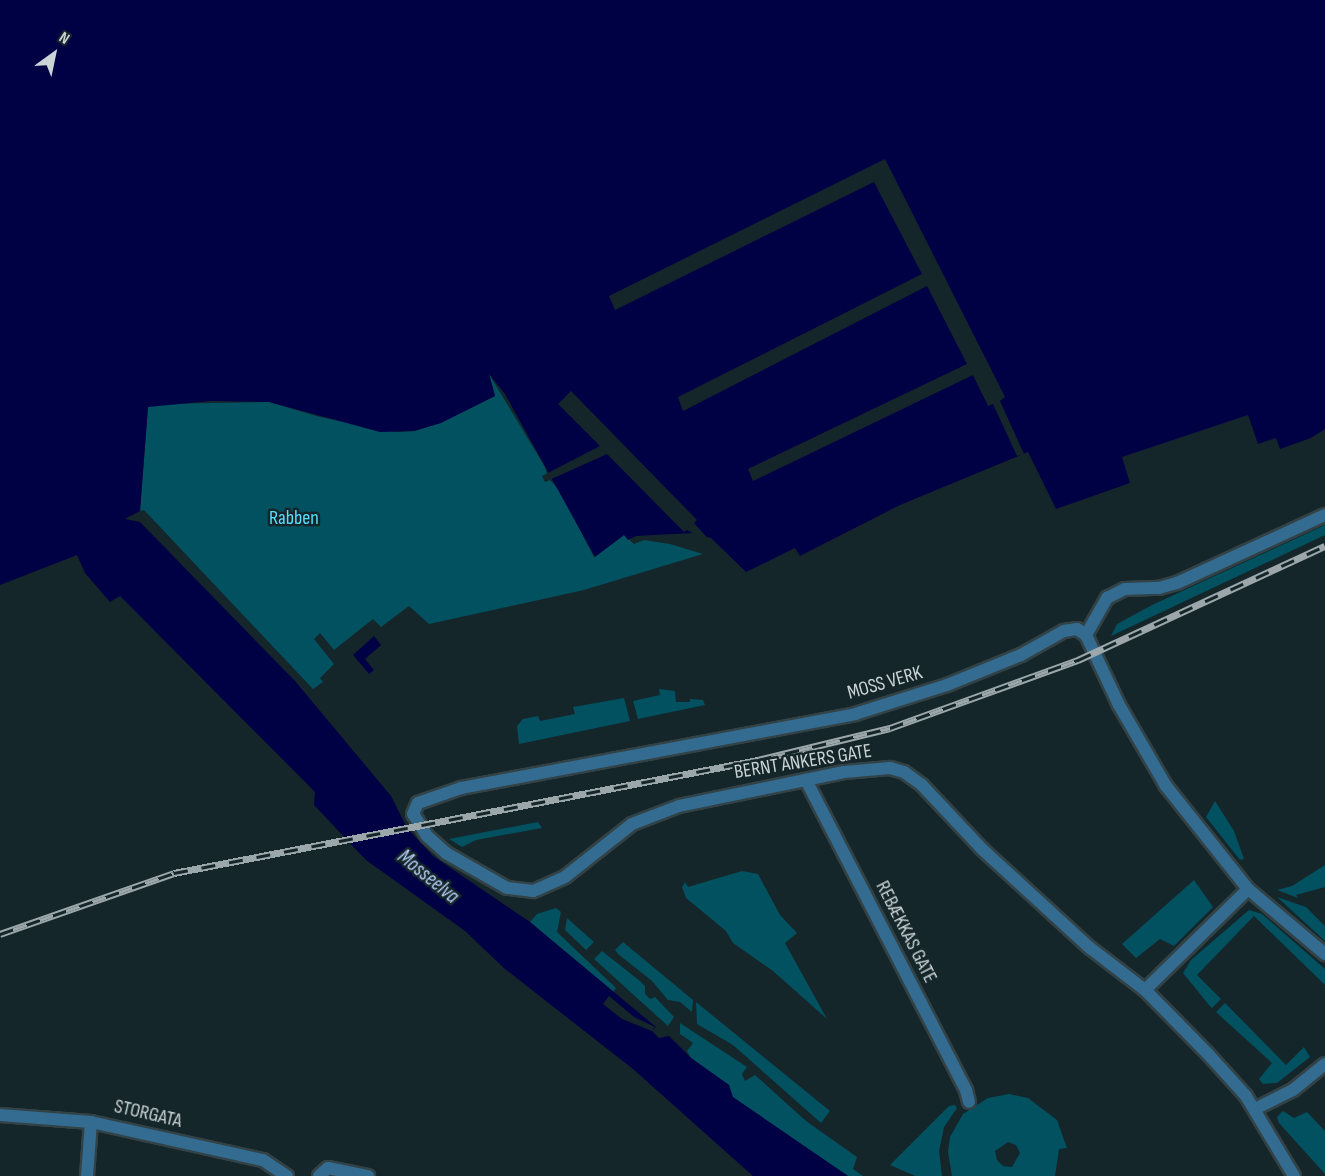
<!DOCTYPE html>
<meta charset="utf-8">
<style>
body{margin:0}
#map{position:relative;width:1325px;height:1176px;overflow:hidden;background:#15262a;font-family:"Sofia Sans Condensed",sans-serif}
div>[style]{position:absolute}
.green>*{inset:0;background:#015160}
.water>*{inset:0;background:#000045}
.pier>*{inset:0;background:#15262a}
.roads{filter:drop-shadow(2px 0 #324246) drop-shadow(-2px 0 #324246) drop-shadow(0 2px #324246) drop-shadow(0 -2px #324246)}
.minor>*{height:12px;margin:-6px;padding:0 6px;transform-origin:6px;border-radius:6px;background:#336c90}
.tertiary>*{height:12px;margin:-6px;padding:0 6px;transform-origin:6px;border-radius:6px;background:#336c90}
.rail>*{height:7px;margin-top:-3.5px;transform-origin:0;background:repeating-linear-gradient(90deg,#15262a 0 14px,#9ca7ab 0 28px);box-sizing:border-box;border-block:2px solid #9ca7ab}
span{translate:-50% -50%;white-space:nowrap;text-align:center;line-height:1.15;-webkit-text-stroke:5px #15262a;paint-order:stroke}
.park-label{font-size:20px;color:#57dfff}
.street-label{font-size:20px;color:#cad4d7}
.water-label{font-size:21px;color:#b4caf2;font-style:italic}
.north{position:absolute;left:24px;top:24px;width:60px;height:60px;-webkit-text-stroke:4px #15262a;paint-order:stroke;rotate:33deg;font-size:16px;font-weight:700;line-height:24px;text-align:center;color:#cad4d7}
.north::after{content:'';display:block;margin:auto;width:21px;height:27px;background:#cad4d7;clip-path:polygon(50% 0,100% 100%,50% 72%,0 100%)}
</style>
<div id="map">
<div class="green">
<i style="clip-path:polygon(489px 374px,545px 467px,547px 474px,542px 476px,545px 482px,550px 480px,560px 491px,594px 557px,624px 535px,634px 544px,644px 540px,670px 544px,703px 554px,584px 590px,429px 624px,409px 606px,381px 627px,373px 619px,334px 650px,320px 633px,314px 639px,334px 664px,320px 678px,323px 682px,313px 689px,144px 510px,140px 511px,148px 407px,154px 404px,269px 402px,320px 417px,397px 432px,414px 431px,440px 423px,495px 396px)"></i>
<i style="clip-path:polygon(1325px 525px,1325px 535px,1111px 636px,1117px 624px,1152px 605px)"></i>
<i style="clip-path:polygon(659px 689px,675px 691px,676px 702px,690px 702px,690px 699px,703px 700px,705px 705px,638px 719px,633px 701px,660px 695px)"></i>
<i style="clip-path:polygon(624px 698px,630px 721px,519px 744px,517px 726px,523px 719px,538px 716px,540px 721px,575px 714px,573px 707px)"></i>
<i style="clip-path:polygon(1215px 801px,1234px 831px,1244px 859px,1240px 860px,1206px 817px)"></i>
<i style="clip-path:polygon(538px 822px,542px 828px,476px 840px,462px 847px,449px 839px)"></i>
<i style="clip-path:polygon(1325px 865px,1325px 887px,1296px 895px,1298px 898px,1277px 890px,1292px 886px)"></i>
<i style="clip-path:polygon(742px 871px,758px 874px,780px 915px,797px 933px,785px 943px,827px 1019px,773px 971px,733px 943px,726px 931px,686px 898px,682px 887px,685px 882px,688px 887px)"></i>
<i style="clip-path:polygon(1194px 880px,1213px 907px,1174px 946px,1160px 939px,1136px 958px,1122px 944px)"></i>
<i style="clip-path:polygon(1277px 897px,1306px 907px,1325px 926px,1325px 941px)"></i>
<i style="clip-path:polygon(556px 908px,561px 912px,557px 932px,616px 988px,613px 992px,530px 922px,537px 914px)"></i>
<i style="clip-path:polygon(1249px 910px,1262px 914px,1325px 969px,1325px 985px,1254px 916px,1197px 975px,1221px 999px,1212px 1008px,1209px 1005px,1183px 973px,1191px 960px)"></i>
<i style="clip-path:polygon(567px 918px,594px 942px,586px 950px,565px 930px)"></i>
<i style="clip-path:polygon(623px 942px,693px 1000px,692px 1012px,680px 1002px,668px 1000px,652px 981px,618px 954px,615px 950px)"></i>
<i style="clip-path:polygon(602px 951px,640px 981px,645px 986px,645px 994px,650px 999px,655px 997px,674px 1017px,668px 1026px,594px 959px)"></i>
<i style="clip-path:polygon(696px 1002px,830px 1111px,821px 1123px,733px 1045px,697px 1024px)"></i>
<i style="clip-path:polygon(1225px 1003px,1286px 1065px,1304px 1047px,1310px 1057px,1277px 1083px,1263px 1084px,1259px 1079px,1272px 1063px,1216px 1012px)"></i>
<i style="clip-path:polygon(680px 1023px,747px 1067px,742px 1074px,745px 1081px,755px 1075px,806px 1121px,857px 1157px,853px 1169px,863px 1176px,848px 1176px,732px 1097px,729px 1085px,691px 1058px,687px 1051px,693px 1043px,680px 1034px)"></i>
<i style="clip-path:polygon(evenodd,1009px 1094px,1028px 1098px,1057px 1120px,1067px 1148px,1059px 1149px,1055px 1176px,952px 1176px,948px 1152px,950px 1137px,963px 1114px,988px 1098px,1009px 1094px,1008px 1142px,1016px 1145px,1020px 1153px,1012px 1167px,1003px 1166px,997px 1160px,995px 1151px,1008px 1142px)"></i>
<i style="clip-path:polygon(955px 1105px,957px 1108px,944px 1127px,939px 1151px,942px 1176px,915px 1176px,890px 1165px,949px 1106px)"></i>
<i style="clip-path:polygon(1283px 1111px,1294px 1118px,1307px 1112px,1325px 1131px,1325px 1174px,1279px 1123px,1277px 1117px)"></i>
</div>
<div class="water">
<i style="clip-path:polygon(0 0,1325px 0,1325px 429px,1311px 438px,1280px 449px,1276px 438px,1258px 444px,1248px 415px,1122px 457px,1130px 483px,1056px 509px,1028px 452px,900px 505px,800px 556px,795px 548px,746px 572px,711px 538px,693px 533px,636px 536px,628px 540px,624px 535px,595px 557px,505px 394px,489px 374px,495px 396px,441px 423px,414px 431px,380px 432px,269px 402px,211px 401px,148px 407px,140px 511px,125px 519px,140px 522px,295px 681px,391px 796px,407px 828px,433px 856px,530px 922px,656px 1027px,652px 1031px,659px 1038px,669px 1036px,691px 1058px,729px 1085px,733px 1097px,848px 1176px,753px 1176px,633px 1069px,505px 969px,465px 931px,366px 860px,314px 805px,315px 792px,120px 596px,110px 602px,85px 573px,77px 555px,0 585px)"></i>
<i style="clip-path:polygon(374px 636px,381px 645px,365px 659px,374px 670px,369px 674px,353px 655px)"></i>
</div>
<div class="pier">
<i style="clip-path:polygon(885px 159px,1005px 397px,1000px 401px,1024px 454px,1017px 456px,993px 404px,988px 406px,973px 375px,753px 481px,748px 469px,967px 364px,927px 286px,683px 411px,678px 397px,922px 274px,874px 182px,615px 310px,609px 296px)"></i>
<i style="clip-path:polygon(571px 391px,697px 520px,694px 523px,714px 545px,687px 530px,684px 532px,607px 454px,547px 481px,544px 475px,600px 446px,558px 404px)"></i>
<i style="clip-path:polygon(609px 996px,634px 1017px,655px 1027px,652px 1031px,622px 1019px,603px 1004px)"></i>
</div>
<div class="roads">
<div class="minor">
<i style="left:1086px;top:635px;width:77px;rotate:64.8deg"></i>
<i style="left:1119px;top:705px;width:94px;rotate:59.9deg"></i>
<i style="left:1166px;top:786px;width:132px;rotate:51.5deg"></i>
<i style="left:1248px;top:889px;width:101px;rotate:40.2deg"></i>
<i style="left:806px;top:780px;width:349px;rotate:62.7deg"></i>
<i style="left:966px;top:1090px;width:12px;rotate:76deg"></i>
<i style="left:1145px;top:990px;width:144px;rotate:-44.4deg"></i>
<i style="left:87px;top:1176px;width:54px;rotate:-85.8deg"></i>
<i style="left:319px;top:1176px;width:12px;rotate:-42deg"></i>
<i style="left:328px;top:1168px;width:41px;rotate:11.3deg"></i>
<i style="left:1294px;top:1176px;width:93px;rotate:-121deg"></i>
<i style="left:1246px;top:1096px;width:57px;rotate:-132.1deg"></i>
<i style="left:1208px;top:1054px;width:90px;rotate:-134.5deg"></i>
<i style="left:1145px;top:990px;width:69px;rotate:-142.6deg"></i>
<i style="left:1090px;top:948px;width:147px;rotate:-137.5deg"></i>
<i style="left:982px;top:849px;width:88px;rotate:-133.2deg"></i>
<i style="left:922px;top:785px;width:22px;rotate:-144deg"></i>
<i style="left:904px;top:772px;width:15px;rotate:-164deg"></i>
<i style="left:890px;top:768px;width:46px;rotate:175deg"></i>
<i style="left:844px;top:772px;width:168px;rotate:168.4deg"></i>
<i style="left:679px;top:806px;width:50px;rotate:159deg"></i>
<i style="left:632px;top:824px;width:85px;rotate:141.7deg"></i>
<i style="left:565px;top:877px;width:35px;rotate:156deg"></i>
<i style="left:533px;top:891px;width:26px;rotate:-173deg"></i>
<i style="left:507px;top:888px;width:70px;rotate:-150.2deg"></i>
<i style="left:446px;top:853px;width:25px;rotate:-138deg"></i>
<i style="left:427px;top:836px;width:26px;rotate:-122deg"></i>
<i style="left:413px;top:814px;width:12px;rotate:-66deg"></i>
<i style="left:418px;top:803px;width:46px;rotate:-19.2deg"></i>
<i style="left:461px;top:788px;width:401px;rotate:-10.6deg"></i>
<i style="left:855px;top:714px;width:96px;rotate:-17.5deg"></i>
<i style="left:947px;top:685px;width:80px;rotate:-22.1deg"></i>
<i style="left:1021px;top:655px;width:49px;rotate:-29.2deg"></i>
<i style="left:1064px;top:631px;width:13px;rotate:-9deg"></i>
<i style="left:1077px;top:629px;width:11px;rotate:34deg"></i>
<i style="left:1086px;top:635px;width:43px;rotate:-60.4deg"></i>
<i style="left:1107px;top:598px;width:20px;rotate:-27deg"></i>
<i style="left:1125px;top:589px;width:34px;rotate:-2deg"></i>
<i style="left:1159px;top:588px;width:19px;rotate:-16deg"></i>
<i style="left:1177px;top:583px;width:163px;rotate:-24.7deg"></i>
</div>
<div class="tertiary">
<i style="left:1255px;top:1109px;width:42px;rotate:-26.6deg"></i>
<i style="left:1293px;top:1090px;width:41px;rotate:-39.1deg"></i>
<i style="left:0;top:1115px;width:91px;rotate:4.4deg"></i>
<i style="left:91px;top:1122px;width:176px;rotate:12.5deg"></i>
<i style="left:263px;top:1160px;width:29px;rotate:34deg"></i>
</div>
</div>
<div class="rail">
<i style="left:0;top:934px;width:184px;rotate:-19.3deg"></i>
<i style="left:174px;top:873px;width:595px;rotate:-10.95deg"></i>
<i style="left:758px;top:760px;width:136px;rotate:-13.6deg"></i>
<i style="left:890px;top:728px;width:200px;rotate:-19.9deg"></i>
<i style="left:1078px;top:660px;width:272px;rotate:-24.8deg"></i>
</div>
<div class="park-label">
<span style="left:294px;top:518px">Rabben</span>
</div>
<div class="street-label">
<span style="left:885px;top:683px;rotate:-16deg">MOSS VERK</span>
<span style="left:803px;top:762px;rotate:-9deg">BERNT ANKERS GATE</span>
<span style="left:906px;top:932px;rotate:63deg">REBÆKKAS GATE</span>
<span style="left:148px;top:1114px;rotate:13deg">STORGATA</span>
</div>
<div class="water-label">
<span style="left:428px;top:877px;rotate:39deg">Mosseelva</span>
</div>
<div class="north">N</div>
</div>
